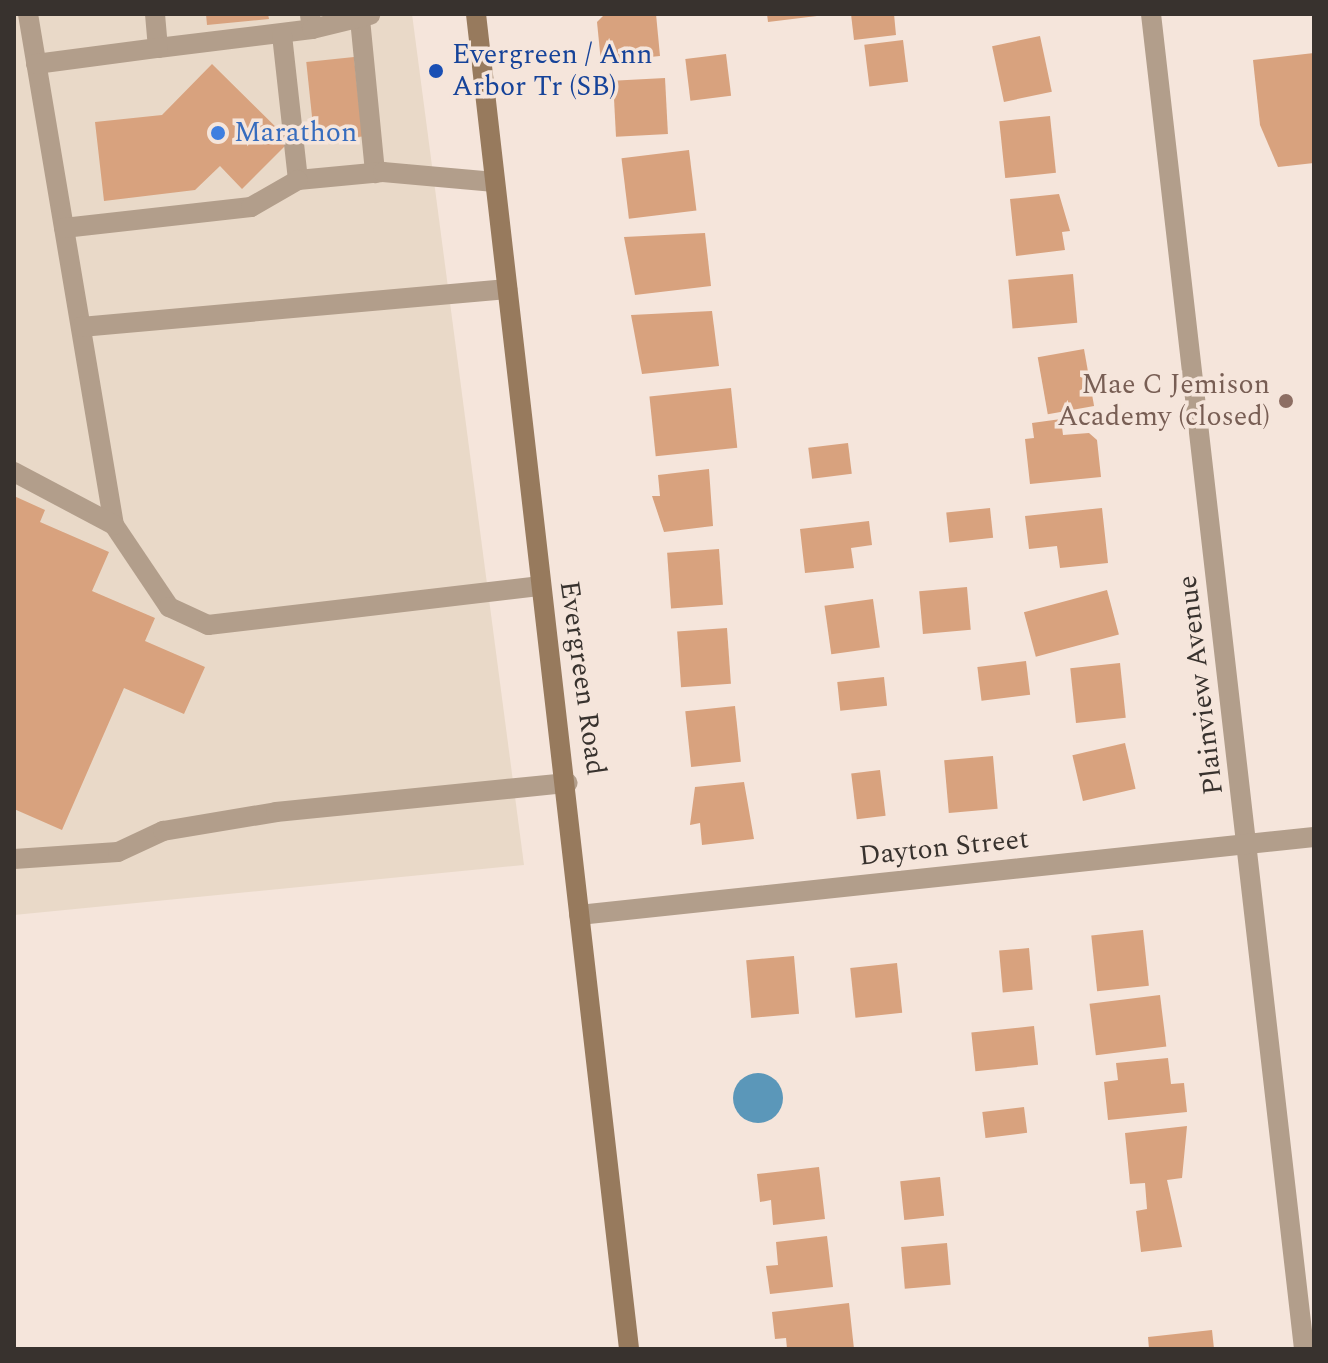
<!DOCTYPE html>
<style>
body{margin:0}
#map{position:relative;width:1328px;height:1363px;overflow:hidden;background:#f5e5db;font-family:Spectral,serif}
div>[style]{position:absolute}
.commercial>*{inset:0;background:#e9d9c8}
.water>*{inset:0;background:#5b97b9}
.round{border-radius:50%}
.building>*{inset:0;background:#d8a27e;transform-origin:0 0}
.lane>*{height:20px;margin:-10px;padding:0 10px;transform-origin:10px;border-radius:10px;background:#b29e8b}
.street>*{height:20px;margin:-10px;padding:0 10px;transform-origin:10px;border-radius:10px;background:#b29e8b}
.secondary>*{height:20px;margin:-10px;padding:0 10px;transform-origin:10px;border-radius:10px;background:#977a5d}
.dots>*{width:22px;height:22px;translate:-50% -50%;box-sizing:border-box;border:4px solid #f5e5db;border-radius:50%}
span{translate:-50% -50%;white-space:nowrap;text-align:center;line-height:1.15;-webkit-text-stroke:7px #f5e5db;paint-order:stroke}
.transit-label{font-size:28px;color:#164399}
.left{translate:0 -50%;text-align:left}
.shop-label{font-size:28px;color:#366cbe}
.education-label{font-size:28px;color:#785e54}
.right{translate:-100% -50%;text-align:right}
.street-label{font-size:28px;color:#38322e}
.frame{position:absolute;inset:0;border:16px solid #38322e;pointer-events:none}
</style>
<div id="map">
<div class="commercial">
<i style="clip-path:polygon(14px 14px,412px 14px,524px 865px,14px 915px)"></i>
</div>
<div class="water">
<i class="round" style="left:733px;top:1073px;width:50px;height:50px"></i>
</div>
<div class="building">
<i style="clip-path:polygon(206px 14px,268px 14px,269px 19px,207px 25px)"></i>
<i style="clip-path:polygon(605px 14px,656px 14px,660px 56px,601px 62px,597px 22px)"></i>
<i style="clip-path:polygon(767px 14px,817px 14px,817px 16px,768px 22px)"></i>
<i style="clip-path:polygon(851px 14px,894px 14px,896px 35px,854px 40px)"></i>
<i style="left:1040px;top:36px;width:57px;height:49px;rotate:78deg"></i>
<i style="left:903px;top:40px;width:42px;height:39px;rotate:83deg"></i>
<i style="clip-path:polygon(1314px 53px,1314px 163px,1278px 167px,1260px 125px,1253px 60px)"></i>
<i style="left:726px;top:54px;width:42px;height:41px;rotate:83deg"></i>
<i style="left:354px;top:57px;width:80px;height:48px;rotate:84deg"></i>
<i style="clip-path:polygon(212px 64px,290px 141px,242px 189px,220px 166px,195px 190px,104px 201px,95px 122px,162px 115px)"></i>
<i style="left:665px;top:78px;width:56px;height:52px;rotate:87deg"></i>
<i style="left:1050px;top:116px;width:57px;height:51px;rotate:84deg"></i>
<i style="left:689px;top:150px;width:61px;height:68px;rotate:83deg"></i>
<i style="clip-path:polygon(1059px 194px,1070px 231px,1062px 232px,1065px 250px,1016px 256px,1010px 199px)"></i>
<i style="clip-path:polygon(705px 233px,711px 286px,635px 295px,624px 237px)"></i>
<i style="left:1073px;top:274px;width:49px;height:65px;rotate:85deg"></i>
<i style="clip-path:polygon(712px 311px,719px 366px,642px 374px,631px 315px)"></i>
<i style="left:1084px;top:349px;width:58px;height:47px;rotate:80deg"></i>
<i style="left:731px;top:388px;width:60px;height:82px;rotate:84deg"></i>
<i style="clip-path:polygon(1061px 419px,1063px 435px,1089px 433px,1097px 440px,1101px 477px,1030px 484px,1025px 439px,1034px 438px,1032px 423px)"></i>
<i style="left:848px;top:443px;width:31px;height:40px;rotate:83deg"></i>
<i style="clip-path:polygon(709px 469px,713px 526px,664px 532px,652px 496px,660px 496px,658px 475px)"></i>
<i style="clip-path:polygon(14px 496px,45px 510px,40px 522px,109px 552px,92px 591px,155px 618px,145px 641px,205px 667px,184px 714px,124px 688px,62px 830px,14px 809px)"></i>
<i style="left:990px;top:508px;width:30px;height:44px;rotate:84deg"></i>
<i style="clip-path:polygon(1102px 508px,1108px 563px,1060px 568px,1057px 546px,1029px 549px,1025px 516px)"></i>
<i style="clip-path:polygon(869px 521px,872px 545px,851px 548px,854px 568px,805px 573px,800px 529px)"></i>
<i style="left:719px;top:549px;width:56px;height:52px;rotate:86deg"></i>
<i style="left:967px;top:587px;width:43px;height:48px;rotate:85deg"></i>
<i style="left:1107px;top:590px;width:46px;height:86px;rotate:75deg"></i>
<i style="left:873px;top:599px;width:49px;height:49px;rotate:82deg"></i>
<i style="left:727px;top:628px;width:56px;height:50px;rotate:86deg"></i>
<i style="left:1026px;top:661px;width:34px;height:49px;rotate:83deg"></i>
<i style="left:1120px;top:663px;width:55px;height:50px;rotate:84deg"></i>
<i style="left:884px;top:677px;width:29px;height:47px;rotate:84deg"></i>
<i style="left:735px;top:706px;width:56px;height:50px;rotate:84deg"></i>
<i style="left:1125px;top:743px;width:47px;height:54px;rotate:77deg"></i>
<i style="left:993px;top:756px;width:53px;height:49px;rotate:85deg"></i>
<i style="left:880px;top:770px;width:46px;height:29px;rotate:83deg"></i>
<i style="clip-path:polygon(744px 782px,754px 839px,702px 845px,700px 823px,690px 825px,695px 787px)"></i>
<i style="left:1143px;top:930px;width:56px;height:52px;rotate:84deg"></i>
<i style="left:1029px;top:948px;width:42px;height:30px;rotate:85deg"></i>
<i style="left:794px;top:956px;width:58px;height:48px;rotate:85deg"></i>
<i style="left:897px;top:963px;width:50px;height:47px;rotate:84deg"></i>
<i style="left:1160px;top:995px;width:52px;height:71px;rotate:83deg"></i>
<i style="left:1034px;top:1026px;width:39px;height:63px;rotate:84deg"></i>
<i style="clip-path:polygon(1168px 1058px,1171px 1084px,1184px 1083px,1187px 1112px,1108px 1120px,1104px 1082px,1118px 1080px,1116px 1063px)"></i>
<i style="left:1024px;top:1107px;width:26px;height:42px;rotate:83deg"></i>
<i style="clip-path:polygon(1187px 1126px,1182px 1178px,1167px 1180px,1182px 1247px,1141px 1252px,1136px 1211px,1147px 1209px,1145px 1183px,1130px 1184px,1125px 1133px)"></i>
<i style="clip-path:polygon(819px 1167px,825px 1219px,773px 1225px,771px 1200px,760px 1202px,757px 1174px)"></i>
<i style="left:940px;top:1177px;width:39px;height:40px;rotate:84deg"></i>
<i style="clip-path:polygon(827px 1236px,833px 1287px,770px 1294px,766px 1266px,778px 1265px,776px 1242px)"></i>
<i style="left:947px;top:1243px;width:42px;height:46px;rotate:85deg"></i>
<i style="clip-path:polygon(849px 1303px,854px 1349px,787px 1349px,786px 1338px,775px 1339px,772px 1312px)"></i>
<i style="clip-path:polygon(1212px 1330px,1214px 1349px,1149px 1349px,1148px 1337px)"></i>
</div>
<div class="lane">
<i style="left:28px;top:14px;width:518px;rotate:80.45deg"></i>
<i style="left:114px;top:525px;width:99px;rotate:56.1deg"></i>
<i style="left:169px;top:607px;width:43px;rotate:24.8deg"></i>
<i style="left:208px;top:625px;width:335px;rotate:-6.7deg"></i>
<i style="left:155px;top:14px;width:34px;rotate:85deg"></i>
<i style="left:158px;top:48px;width:155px;rotate:-7deg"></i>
<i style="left:312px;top:29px;width:15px;rotate:-98deg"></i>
<i style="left:360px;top:19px;width:155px;rotate:84.4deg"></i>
<i style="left:312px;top:29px;width:60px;rotate:-13.6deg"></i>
<i style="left:282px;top:35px;width:146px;rotate:83.7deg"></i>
<i style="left:298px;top:180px;width:85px;rotate:-5.4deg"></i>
<i style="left:383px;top:172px;width:112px;rotate:5.1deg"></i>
<i style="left:36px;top:64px;width:123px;rotate:-7.5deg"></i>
<i style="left:64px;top:228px;width:188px;rotate:-6.4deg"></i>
<i style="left:251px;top:207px;width:54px;rotate:-29.9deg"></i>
<i style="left:81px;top:327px;width:428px;rotate:-5.1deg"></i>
<i style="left:14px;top:472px;width:113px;rotate:27.9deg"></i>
<i style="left:14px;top:859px;width:104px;rotate:-3.9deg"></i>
<i style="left:118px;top:852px;width:50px;rotate:-25deg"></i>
<i style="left:163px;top:831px;width:115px;rotate:-9.5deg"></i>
<i style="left:276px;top:812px;width:293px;rotate:-5.7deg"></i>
</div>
<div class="street">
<i style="left:1151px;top:14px;width:1344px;rotate:83.46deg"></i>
<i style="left:579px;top:915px;width:739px;rotate:-6.06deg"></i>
</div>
<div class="secondary">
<i style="left:476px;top:14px;width:1344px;rotate:83.46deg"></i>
</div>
<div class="dots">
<i style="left:436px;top:71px;background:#1a4fb4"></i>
<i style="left:218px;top:133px;background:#3f7fe0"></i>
<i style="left:1286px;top:401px;background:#8d6e63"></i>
</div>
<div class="transit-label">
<span class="left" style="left:452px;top:71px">Evergreen / Ann<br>Arbor Tr (SB)</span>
</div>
<div class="shop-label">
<span class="left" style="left:234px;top:133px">Marathon</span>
</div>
<div class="education-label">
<span class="right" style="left:1270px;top:401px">Mae C Jemison<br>Academy (closed)</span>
</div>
<div class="street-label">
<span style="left:582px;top:678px;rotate:82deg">Evergreen Road</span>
<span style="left:1201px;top:685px;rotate:-97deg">Plainview Avenue</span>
<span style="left:944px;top:848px;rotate:-6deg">Dayton Street</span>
</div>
<div class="frame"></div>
</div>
